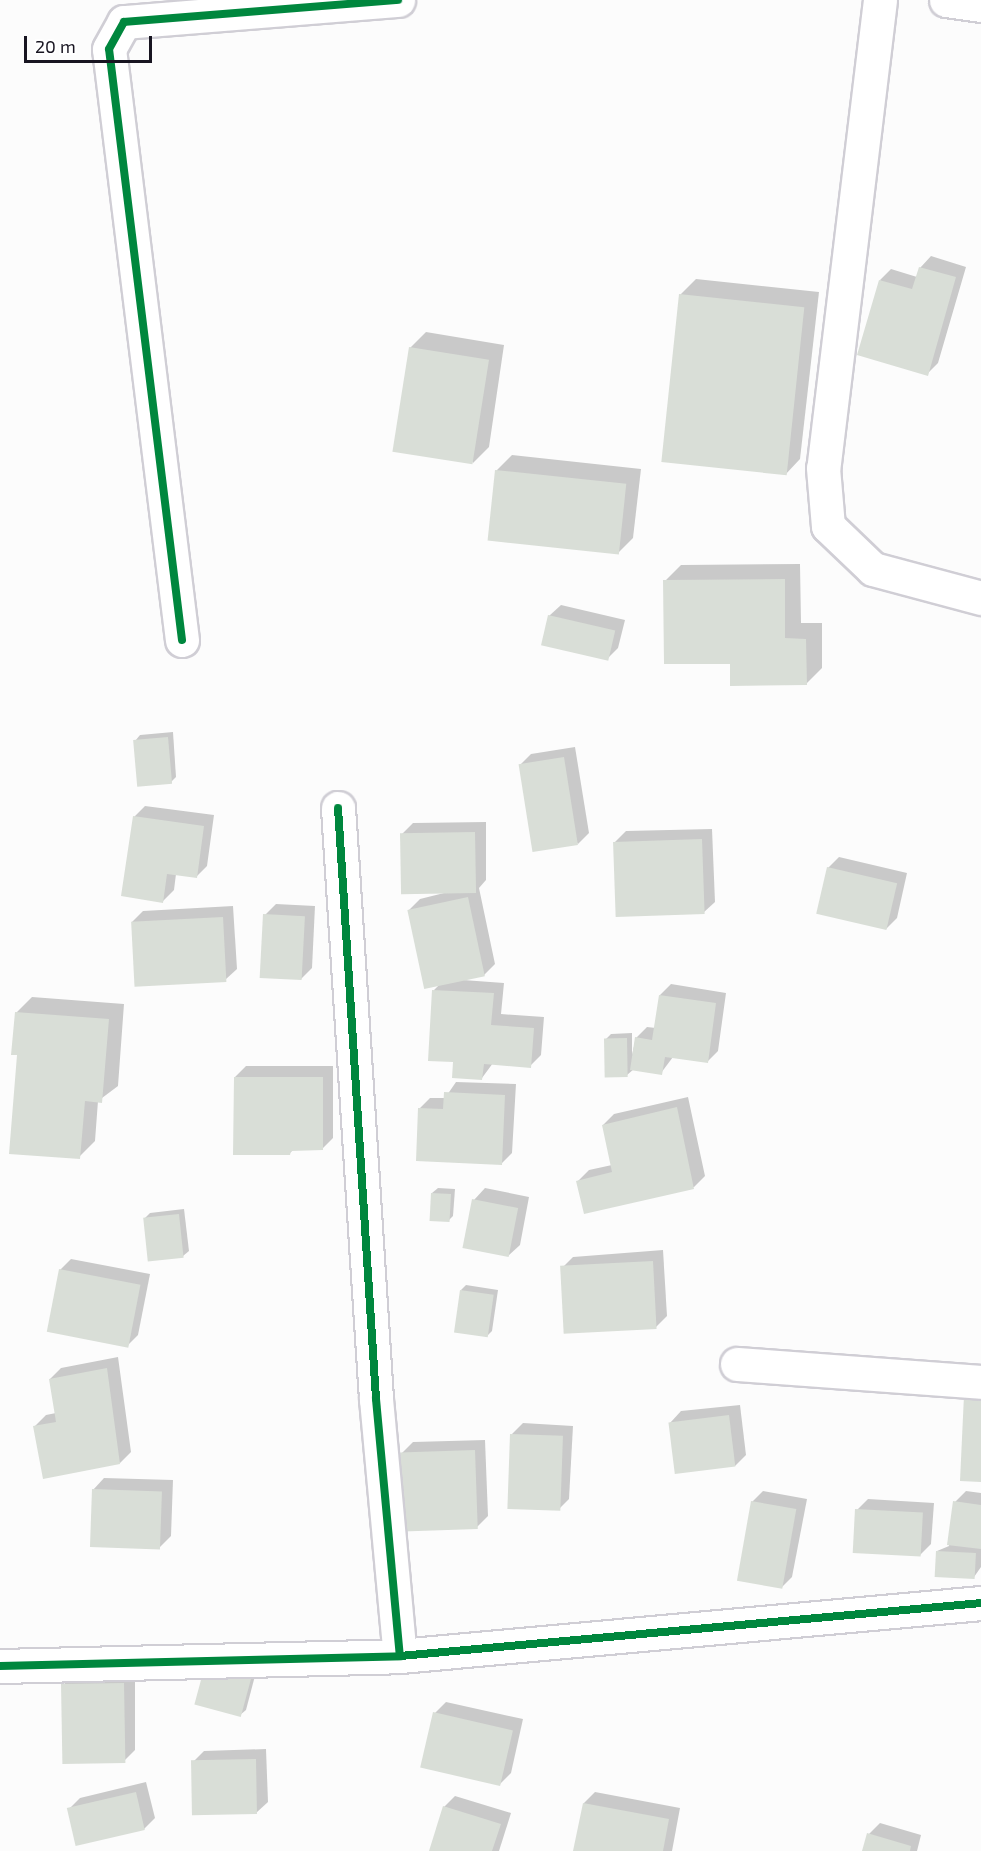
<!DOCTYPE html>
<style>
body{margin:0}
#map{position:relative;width:981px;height:1851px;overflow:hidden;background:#fcfcfc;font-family:"Exo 2",sans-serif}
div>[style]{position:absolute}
.shadow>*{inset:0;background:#0003}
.building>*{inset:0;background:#d9ded7;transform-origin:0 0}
.roads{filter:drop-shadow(2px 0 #d0ced5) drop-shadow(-2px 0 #d0ced5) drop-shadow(0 2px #d0ced5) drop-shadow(0 -2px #d0ced5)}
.minor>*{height:33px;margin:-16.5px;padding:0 16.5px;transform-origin:16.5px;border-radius:16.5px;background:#fff}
.cycleway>*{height:8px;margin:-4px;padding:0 4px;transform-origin:4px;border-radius:4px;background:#00873e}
span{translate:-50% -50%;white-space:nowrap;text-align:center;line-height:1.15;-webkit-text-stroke:6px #fff;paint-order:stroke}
.scale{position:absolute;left:24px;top:36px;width:128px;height:27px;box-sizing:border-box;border:3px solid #181521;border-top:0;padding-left:8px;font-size:18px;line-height:21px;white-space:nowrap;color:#181521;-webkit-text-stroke:4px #fff;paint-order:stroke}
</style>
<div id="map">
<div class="shadow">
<i style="clip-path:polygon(931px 256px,966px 267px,938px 363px,927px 374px,880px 280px,891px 269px,917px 277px,920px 268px)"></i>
<i style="clip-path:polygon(696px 279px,819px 292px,800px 459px,785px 475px,680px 295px)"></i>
<i style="clip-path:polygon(426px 332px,504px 345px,489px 447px,473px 463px,410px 348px)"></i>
<i style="clip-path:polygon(512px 455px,641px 469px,633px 538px,617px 554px,496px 471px)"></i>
<i style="clip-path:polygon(800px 564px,801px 623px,822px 623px,822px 668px,806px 684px,731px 662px,665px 581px,681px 565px)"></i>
<i style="clip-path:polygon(561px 605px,625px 620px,618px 648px,607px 659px,549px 616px)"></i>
<i style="clip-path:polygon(173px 732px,176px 777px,171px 782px,135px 741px,140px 735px)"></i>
<i style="clip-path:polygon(575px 747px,589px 833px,578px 844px,520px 765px,531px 754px)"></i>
<i style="clip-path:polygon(145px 806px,214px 815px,207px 866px,196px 877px,176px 874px,174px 890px,163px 901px,134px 817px)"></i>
<i style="clip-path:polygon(486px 822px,486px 880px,479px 888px,495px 964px,484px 975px,463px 980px,504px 983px,501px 1014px,544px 1017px,541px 1055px,530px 1066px,493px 1063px,482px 1078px,455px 1061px,434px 990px,440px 984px,409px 910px,420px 899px,448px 892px,402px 834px,413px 823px)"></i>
<i style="clip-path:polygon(712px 829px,715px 902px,703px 913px,615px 842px,626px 831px)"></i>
<i style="clip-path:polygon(839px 857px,907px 873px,897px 918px,886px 929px,828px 868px)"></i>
<i style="clip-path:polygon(276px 904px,315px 906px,312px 968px,301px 979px,265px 915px)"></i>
<i style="clip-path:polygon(233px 906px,237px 969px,225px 980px,132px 922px,143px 911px)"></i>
<i style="clip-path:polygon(671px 984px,726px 993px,718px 1051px,707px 1062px,673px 1057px,661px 1073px,634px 1069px,627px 1075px,606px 1039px,611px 1034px,632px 1033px,632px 1055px,636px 1038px,647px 1027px,656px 1028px,660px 995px)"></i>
<i style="clip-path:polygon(32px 997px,124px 1004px,118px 1086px,98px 1101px,95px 1141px,79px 1157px,19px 1054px,16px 1013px)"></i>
<i style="clip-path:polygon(246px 1066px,333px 1066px,333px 1138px,322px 1149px,294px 1149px,289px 1154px,235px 1077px)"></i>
<i style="clip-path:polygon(456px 1082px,516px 1084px,512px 1153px,501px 1164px,419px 1109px,430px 1098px,445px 1098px)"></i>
<i style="clip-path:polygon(688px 1097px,705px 1176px,694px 1187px,585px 1212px,578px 1181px,589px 1170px,612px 1165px,603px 1125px,614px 1114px)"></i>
<i style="clip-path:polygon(438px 1188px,455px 1189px,453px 1216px,448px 1221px,432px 1193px)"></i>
<i style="clip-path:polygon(485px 1188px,529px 1197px,520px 1245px,508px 1256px,474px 1200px)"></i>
<i style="clip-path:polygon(184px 1209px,189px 1251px,183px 1256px,145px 1218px,150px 1213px)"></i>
<i style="clip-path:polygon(663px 1250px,667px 1316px,656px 1327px,562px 1268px,573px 1257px)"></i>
<i style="clip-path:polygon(71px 1259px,150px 1274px,138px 1335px,127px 1346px,60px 1270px)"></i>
<i style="clip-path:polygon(466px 1285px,498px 1290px,492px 1331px,486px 1337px,461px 1290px)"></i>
<i style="clip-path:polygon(118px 1357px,131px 1452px,120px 1463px,35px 1426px,46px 1415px,56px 1413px,50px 1379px,61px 1368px)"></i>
<i style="clip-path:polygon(740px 1405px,746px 1455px,735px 1466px,670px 1423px,681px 1411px)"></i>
<i style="clip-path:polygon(523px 1423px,573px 1426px,569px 1499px,558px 1510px,512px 1434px)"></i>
<i style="clip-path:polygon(485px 1440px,488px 1516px,477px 1527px,402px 1453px,413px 1442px)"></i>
<i style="clip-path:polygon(104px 1478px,173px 1480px,171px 1536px,160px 1547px,93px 1490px)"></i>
<i style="clip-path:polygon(763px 1491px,807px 1499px,792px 1577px,781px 1588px,752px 1502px)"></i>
<i style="clip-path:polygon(966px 1491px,981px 1493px,981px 1567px,974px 1577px,937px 1551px,949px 1546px,955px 1502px)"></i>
<i style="clip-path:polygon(868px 1499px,934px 1503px,931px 1544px,920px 1555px,857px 1510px)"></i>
<i style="clip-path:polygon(256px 1672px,246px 1710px,240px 1715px,196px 1703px)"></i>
<i style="clip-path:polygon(135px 1673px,135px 1750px,124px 1761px,63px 1685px,74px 1674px)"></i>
<i style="clip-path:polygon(446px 1702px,523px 1719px,511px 1773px,500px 1784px,435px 1713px)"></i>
<i style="clip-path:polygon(266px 1749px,268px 1802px,256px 1813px,193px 1762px,204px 1751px)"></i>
<i style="clip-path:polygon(146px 1782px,155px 1818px,144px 1829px,69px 1809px,80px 1798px)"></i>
<i style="clip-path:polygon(595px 1792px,680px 1808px,672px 1851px,575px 1851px,584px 1803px)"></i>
<i style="clip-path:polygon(455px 1796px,511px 1813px,499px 1851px,431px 1851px,444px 1807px)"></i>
<i style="clip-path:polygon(880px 1823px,921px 1835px,917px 1851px,864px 1851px,869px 1834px)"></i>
</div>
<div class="building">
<i style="clip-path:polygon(919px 267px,956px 277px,928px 376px,857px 355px,879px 280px,912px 289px)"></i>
<i style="left:679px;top:294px;width:126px;height:169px;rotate:6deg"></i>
<i style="left:409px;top:347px;width:81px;height:106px;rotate:9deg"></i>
<i style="left:495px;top:470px;width:132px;height:71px;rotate:6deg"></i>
<i style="clip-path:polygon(785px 579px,785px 638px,806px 639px,807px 685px,730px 686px,730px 664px,664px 664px,663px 580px)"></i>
<i style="left:548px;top:615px;width:69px;height:31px;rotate:13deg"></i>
<i style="left:168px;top:737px;width:47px;height:35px;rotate:85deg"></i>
<i style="left:564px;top:757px;width:89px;height:46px;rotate:81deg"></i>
<i style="clip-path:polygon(133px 816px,204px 826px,197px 878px,167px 874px,163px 903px,121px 896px)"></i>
<i style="left:475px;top:832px;width:61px;height:75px;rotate:89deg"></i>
<i style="left:702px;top:839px;width:75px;height:89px;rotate:88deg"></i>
<i style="left:827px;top:867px;width:72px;height:48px;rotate:13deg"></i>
<i style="left:468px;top:897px;width:81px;height:62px;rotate:78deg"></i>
<i style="left:263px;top:914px;width:42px;height:64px;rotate:3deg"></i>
<i style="left:223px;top:917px;width:65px;height:92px;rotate:87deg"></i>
<i style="clip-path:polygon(432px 990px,494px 993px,491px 1025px,534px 1028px,531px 1068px,484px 1064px,482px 1080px,452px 1078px,453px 1062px,428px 1061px)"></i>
<i style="clip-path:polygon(659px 995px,716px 1003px,708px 1063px,665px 1057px,662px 1075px,630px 1070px,635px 1037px,652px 1040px)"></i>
<i style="clip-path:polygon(15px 1012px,109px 1019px,102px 1103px,85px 1101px,80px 1159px,9px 1154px,17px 1055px,11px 1055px)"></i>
<i style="left:627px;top:1038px;width:39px;height:23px;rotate:89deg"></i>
<i style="clip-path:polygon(234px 1077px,323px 1077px,323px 1150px,291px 1151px,290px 1155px,233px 1155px)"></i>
<i style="clip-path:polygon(444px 1092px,505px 1095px,502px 1165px,416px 1161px,418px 1108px,443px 1109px)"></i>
<i style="clip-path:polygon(677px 1107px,694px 1189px,584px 1214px,576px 1181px,612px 1172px,602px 1125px)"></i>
<i style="left:431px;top:1193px;width:20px;height:28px;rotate:3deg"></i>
<i style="left:472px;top:1199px;width:47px;height:50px;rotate:11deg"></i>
<i style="left:179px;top:1214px;width:44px;height:36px;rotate:84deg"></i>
<i style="left:653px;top:1261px;width:68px;height:93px;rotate:87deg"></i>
<i style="left:59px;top:1269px;width:83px;height:64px;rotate:11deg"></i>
<i style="left:460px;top:1290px;width:34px;height:43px;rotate:8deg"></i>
<i style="clip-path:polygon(107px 1368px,120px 1464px,43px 1479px,33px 1426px,56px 1422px,49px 1379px)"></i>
<i style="clip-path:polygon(964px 1395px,981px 1396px,981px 1482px,960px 1481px)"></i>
<i style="left:729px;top:1415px;width:52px;height:61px;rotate:83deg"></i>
<i style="left:510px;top:1434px;width:53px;height:75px;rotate:2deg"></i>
<i style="left:475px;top:1450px;width:79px;height:75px;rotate:88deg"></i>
<i style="left:92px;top:1489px;width:70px;height:58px;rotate:2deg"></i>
<i style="left:751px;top:1501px;width:46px;height:81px;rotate:10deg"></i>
<i style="clip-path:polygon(953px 1501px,981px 1505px,981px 1549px,947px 1545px)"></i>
<i style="left:855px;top:1509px;width:68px;height:44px;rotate:3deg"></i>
<i style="left:936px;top:1551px;width:40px;height:26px;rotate:3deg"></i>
<i style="left:205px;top:1665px;width:48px;height:41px;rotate:15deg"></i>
<i style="left:124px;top:1683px;width:80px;height:63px;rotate:89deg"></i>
<i style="left:433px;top:1712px;width:82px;height:57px;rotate:13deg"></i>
<i style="left:256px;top:1759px;width:55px;height:65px;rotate:89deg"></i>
<i style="left:136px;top:1792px;width:39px;height:71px;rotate:77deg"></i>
<i style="clip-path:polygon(583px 1803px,669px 1819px,663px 1851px,573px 1851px)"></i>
<i style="clip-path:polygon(443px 1806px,501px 1824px,492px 1851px,429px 1851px)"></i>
<i style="clip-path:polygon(867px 1833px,911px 1846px,910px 1851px,862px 1851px)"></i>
</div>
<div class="roads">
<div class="minor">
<i style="left:880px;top:0;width:471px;rotate:96.9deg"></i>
<i style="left:823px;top:468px;width:58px;rotate:85.1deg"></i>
<i style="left:828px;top:526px;width:62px;rotate:43.7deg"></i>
<i style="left:873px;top:569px;width:112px;rotate:15deg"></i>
<i style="left:946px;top:0;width:35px;rotate:8deg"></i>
<i style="left:182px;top:640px;width:595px;rotate:-97.04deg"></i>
<i style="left:109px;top:49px;width:31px;rotate:-61deg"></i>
<i style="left:124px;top:22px;width:275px;rotate:-4.6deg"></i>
<i style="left:338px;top:808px;width:592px;rotate:86.32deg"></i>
<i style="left:376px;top:1399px;width:258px;rotate:84.7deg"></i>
<i style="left:737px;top:1364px;width:245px;rotate:4.2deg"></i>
<i style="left:0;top:1666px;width:400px;rotate:-1.4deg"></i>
<i style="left:400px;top:1656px;width:583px;rotate:-5.21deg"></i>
</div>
</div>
<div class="cycleway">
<i style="left:182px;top:640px;width:595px;rotate:-97.04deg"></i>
<i style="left:109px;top:49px;width:31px;rotate:-61deg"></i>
<i style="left:124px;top:22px;width:275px;rotate:-4.6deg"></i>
<i style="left:338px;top:808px;width:592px;rotate:86.32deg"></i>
<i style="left:376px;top:1399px;width:258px;rotate:84.7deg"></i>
<i style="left:0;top:1666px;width:400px;rotate:-1.4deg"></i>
<i style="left:400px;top:1656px;width:583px;rotate:-5.21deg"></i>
</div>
<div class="scale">20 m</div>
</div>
